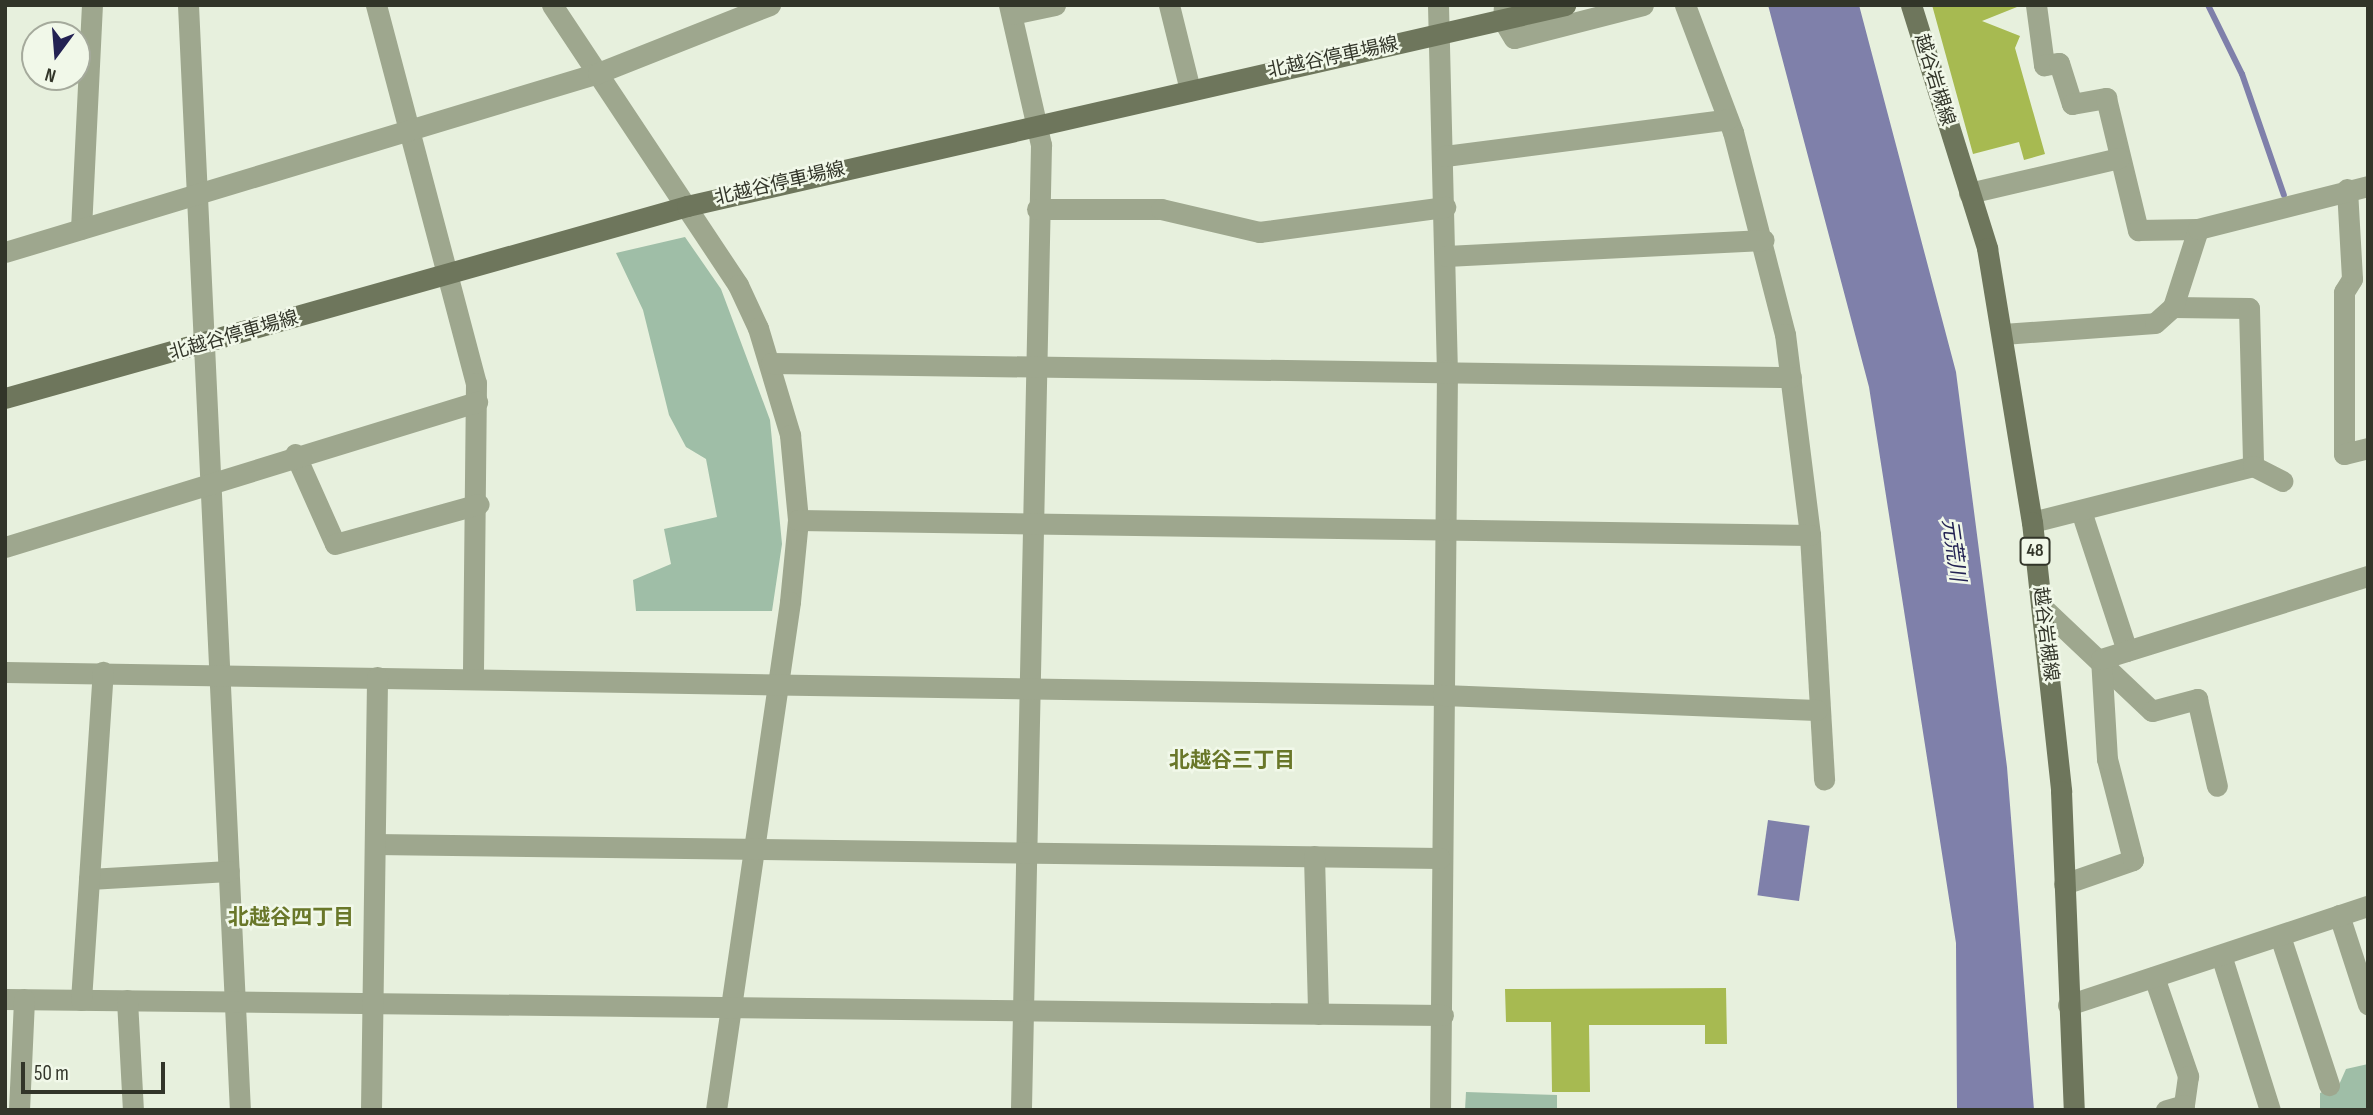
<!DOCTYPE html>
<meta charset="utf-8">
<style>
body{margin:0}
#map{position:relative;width:2373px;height:1115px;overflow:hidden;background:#e7f0dd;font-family:"Sofia Sans Condensed","Noto Sans JP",sans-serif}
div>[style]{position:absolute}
.green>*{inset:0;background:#9fbea7}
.water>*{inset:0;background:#7f80aa;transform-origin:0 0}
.stream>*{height:6px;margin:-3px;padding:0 3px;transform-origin:3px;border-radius:3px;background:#7f80aa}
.building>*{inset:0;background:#a7ba51}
.minor>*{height:21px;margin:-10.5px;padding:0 10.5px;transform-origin:10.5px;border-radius:10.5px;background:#9ea78e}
.major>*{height:21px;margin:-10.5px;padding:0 10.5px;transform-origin:10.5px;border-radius:10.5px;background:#6e765c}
span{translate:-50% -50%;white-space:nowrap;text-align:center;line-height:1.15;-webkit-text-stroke:5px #f1f8e9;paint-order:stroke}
.shield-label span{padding:2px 5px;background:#f1f8e9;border:2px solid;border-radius:5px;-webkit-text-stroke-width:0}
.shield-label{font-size:18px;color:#323529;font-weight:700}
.street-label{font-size:19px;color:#323529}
.water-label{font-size:21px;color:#232253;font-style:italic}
.neighbourhood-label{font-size:21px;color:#697729;font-weight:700}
.frame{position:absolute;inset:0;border:7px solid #323529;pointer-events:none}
.north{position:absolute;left:21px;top:21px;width:70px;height:70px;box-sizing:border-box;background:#f1f8e9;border:2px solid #a5aa9c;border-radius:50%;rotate:196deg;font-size:19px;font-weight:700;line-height:28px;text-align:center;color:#323529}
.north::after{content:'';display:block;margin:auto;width:24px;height:32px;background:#232253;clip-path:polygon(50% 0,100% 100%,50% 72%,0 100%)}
.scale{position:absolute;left:21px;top:1062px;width:144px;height:32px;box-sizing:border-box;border:4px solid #323529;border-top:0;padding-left:9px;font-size:21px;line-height:24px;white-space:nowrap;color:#323529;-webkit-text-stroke:5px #f1f8e9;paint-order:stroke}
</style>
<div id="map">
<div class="green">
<i style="clip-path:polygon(685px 237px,721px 289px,770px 420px,782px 544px,772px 611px,636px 611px,633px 580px,671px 564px,664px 529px,717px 517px,706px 459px,686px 447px,669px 415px,643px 310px,616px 253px)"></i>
<i style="clip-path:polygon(2368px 1064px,2368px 1110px,2320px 1110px,2320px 1093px,2338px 1087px,2346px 1069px)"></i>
<i style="clip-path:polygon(1466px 1092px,1557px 1095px,1557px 1110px,1465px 1110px)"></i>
</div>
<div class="water">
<i style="clip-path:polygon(1768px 5px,1859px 5px,1956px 372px,2007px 767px,2034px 1110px,1957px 1110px,1956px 943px,1869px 387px)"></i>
<i style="left:1768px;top:820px;width:42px;height:76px;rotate:8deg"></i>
</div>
<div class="stream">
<i style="left:2208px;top:5px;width:77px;rotate:63.8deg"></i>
<i style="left:2242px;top:74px;width:128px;rotate:70.9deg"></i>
</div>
<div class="building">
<i style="clip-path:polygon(1932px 5px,2022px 5px,1982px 21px,2020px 36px,2015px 48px,2045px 154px,2024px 160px,2019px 142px,1973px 154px)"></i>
<i style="clip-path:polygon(1726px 988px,1727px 1044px,1705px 1044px,1705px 1025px,1589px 1025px,1590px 1092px,1552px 1092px,1551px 1022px,1506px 1022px,1505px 989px)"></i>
</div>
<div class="minor">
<i style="left:188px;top:5px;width:1106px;rotate:87.31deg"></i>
<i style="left:376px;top:5px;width:391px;rotate:75.2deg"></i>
<i style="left:476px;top:383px;width:296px;rotate:90.6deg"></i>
<i style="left:552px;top:5px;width:336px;rotate:56.4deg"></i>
<i style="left:738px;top:285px;width:47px;rotate:65.1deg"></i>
<i style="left:758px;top:328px;width:112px;rotate:73.3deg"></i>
<i style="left:790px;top:435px;width:85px;rotate:84.6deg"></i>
<i style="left:798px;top:520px;width:82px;rotate:95.6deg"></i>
<i style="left:790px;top:602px;width:513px;rotate:98.29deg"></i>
<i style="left:1009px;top:5px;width:144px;rotate:77.1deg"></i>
<i style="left:1041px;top:145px;width:965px;rotate:91.19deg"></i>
<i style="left:1169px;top:5px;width:88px;rotate:76.1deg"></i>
<i style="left:1438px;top:5px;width:365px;rotate:88.6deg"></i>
<i style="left:1447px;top:370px;width:740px;rotate:90.54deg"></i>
<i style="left:1504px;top:5px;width:15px;rotate:94deg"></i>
<i style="left:1503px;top:20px;width:21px;rotate:59deg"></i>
<i style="left:1514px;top:38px;width:133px;rotate:-14.3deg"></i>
<i style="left:1685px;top:5px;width:136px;rotate:69.3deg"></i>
<i style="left:1733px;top:132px;width:209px;rotate:75.6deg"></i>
<i style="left:1785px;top:334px;width:203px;rotate:82.9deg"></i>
<i style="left:1810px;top:535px;width:245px;rotate:86.7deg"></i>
<i style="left:2036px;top:5px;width:61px;rotate:82.4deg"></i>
<i style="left:2044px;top:65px;width:15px;rotate:-8deg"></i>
<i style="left:2059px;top:63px;width:43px;rotate:72.4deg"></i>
<i style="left:2072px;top:104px;width:35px;rotate:-10deg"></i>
<i style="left:2106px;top:98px;width:136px;rotate:76.4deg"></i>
<i style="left:2138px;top:230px;width:60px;rotate:-1deg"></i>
<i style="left:1012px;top:14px;width:44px;rotate:-11.8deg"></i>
<i style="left:1445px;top:156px;width:285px;rotate:-7.4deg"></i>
<i style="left:2347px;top:189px;width:90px;rotate:86.8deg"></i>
<i style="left:2352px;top:279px;width:15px;rotate:122deg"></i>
<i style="left:2344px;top:292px;width:162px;rotate:90deg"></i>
<i style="left:2344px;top:454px;width:25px;rotate:-14deg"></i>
<i style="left:1969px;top:193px;width:154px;rotate:-13.1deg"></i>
<i style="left:1037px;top:209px;width:124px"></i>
<i style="left:1161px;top:209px;width:101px;rotate:13.2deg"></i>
<i style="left:1259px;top:232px;width:188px;rotate:-7.7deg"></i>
<i style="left:81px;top:229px;width:224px;rotate:-87.2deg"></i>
<i style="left:5px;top:252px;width:619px;rotate:-16.8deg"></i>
<i style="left:598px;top:73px;width:185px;rotate:-21.6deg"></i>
<i style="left:1446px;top:256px;width:318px;rotate:-2.9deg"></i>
<i style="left:2173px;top:307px;width:76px;rotate:0.8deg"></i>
<i style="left:2249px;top:308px;width:158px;rotate:88.5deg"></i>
<i style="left:2003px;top:334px;width:152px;rotate:-4.1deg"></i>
<i style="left:2155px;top:323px;width:24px;rotate:-42deg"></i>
<i style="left:2173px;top:307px;width:82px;rotate:-72.2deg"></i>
<i style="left:2198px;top:229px;width:175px;rotate:-14.2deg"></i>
<i style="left:771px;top:363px;width:1020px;rotate:0.79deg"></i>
<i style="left:295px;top:454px;width:98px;rotate:66deg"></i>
<i style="left:335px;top:544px;width:149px;rotate:-15.5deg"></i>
<i style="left:2082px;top:514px;width:144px;rotate:71.8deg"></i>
<i style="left:798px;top:520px;width:1012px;rotate:0.85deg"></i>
<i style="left:2032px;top:522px;width:228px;rotate:-14.2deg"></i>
<i style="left:2253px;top:466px;width:33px;rotate:27deg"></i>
<i style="left:5px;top:547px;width:494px;rotate:-17.1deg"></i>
<i style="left:2043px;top:608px;width:150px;rotate:43.4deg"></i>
<i style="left:2152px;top:711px;width:47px;rotate:-14.9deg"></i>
<i style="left:2197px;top:699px;width:89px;rotate:77.1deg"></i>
<i style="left:5px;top:672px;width:1438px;rotate:0.92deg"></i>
<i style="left:1443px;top:695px;width:374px;rotate:2.3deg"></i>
<i style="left:375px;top:844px;width:1065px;rotate:0.75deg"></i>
<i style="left:1314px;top:856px;width:158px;rotate:88.5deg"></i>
<i style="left:89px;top:879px;width:140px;rotate:-3.3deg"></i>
<i style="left:2064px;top:884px;width:73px;rotate:-19.2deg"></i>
<i style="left:2133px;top:860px;width:104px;rotate:-104.4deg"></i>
<i style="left:2107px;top:759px;width:100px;rotate:-93.4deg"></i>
<i style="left:2101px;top:659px;width:280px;rotate:-17.3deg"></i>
<i style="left:2339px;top:915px;width:94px;rotate:72deg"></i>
<i style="left:2280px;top:936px;width:157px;rotate:71.8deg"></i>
<i style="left:2221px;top:955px;width:163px;rotate:72.5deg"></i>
<i style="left:2154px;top:977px;width:105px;rotate:71deg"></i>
<i style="left:2188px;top:1076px;width:29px;rotate:98deg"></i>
<i style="left:2184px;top:1105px;width:19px;rotate:164deg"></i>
<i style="left:5px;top:999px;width:1438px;rotate:0.64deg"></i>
<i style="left:81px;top:1000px;width:329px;rotate:-86.2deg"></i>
<i style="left:127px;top:1000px;width:110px;rotate:86.9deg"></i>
<i style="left:2068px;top:1005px;width:316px;rotate:-18.3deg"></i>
<i style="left:19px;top:1110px;width:111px;rotate:-87.4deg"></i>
<i style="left:371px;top:1110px;width:433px;rotate:-89.2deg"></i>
</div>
<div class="major">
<i style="left:1911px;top:5px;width:255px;rotate:72.6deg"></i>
<i style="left:1987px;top:248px;width:278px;rotate:80.7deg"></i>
<i style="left:2032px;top:522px;width:271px;rotate:83.8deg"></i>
<i style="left:2061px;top:791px;width:319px;rotate:87.7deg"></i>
<i style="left:5px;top:398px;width:709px;rotate:-15.72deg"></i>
<i style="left:687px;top:206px;width:901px;rotate:-12.89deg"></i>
</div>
<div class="shield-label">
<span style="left:2035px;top:551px">48</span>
</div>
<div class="street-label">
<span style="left:1333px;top:58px;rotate:-12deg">北越谷停車場線</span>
<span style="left:1934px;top:80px;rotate:73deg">越谷岩槻線</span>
<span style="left:780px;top:184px;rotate:-13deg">北越谷停車場線</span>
<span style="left:234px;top:336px;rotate:-16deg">北越谷停車場線</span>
<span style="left:2045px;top:634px;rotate:83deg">越谷岩槻線</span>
</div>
<div class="water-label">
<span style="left:1953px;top:550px;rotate:82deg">元荒川</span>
</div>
<div class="neighbourhood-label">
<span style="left:1232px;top:761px">北越谷三丁目</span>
<span style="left:291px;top:918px">北越谷四丁目</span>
</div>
<div class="frame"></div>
<div class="north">N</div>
<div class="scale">50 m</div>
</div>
